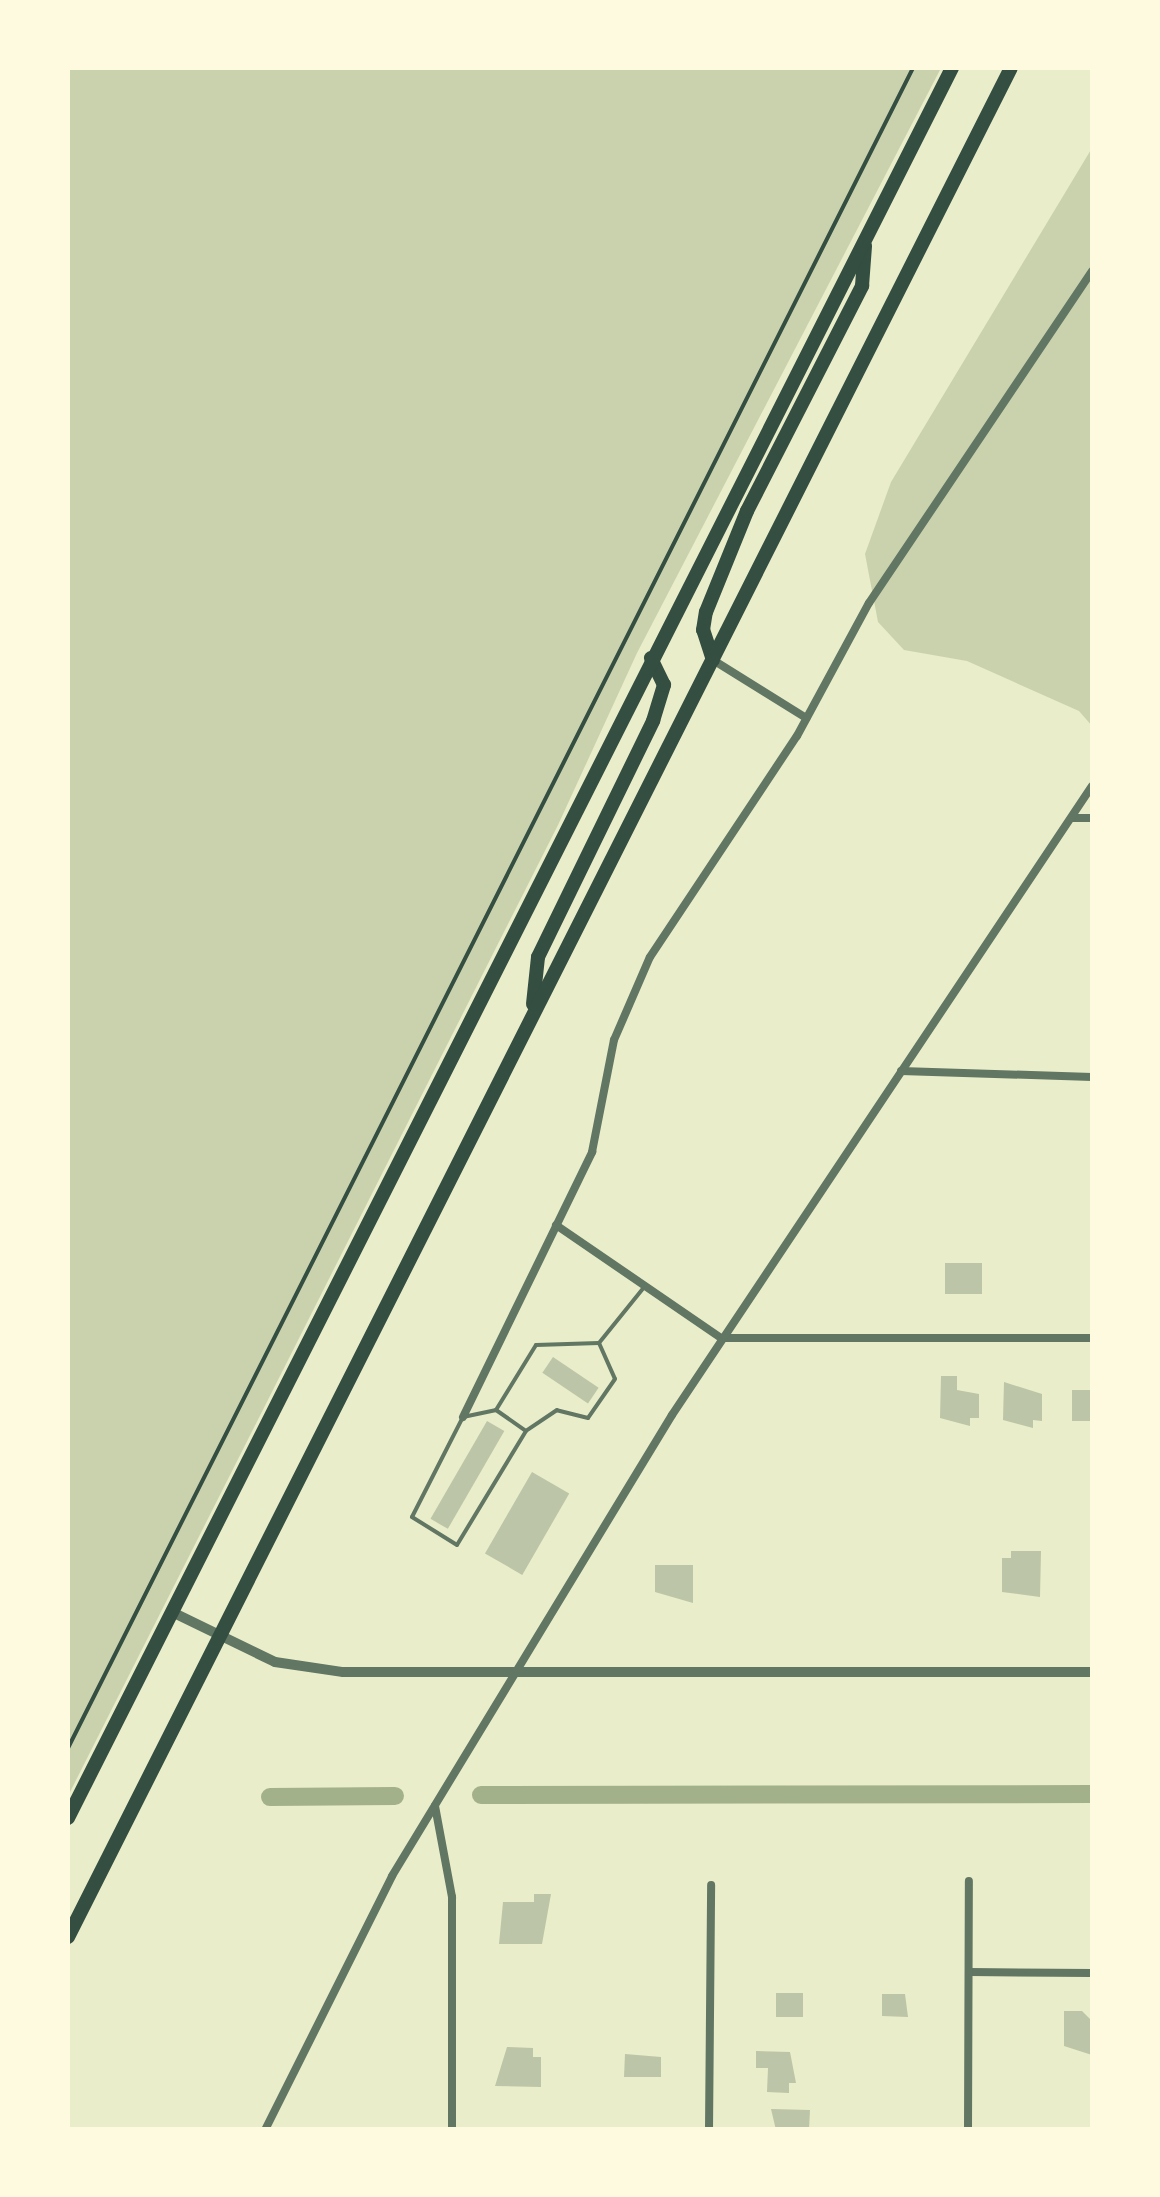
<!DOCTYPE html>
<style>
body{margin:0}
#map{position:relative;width:1160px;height:2197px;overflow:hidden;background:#e9edc9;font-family:"DM Sans",sans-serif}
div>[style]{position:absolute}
.green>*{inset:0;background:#cad2ad}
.canal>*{height:18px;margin:-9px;padding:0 9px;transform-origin:9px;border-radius:9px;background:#a3b18a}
.building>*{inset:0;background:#bcc5a7;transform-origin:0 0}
.path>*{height:4px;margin:-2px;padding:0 2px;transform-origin:2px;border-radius:2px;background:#344e41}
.service>*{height:4px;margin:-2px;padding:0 2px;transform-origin:2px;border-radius:2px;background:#617663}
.minor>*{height:8px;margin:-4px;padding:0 4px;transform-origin:4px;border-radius:4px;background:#617663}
.tertiary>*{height:10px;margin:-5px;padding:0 5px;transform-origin:5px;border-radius:5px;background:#617663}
.trunk>*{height:14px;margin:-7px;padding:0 7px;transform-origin:7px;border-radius:7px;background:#344e41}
span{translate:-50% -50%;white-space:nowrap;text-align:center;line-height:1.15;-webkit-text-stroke:8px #fefae0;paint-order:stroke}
.frame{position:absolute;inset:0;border:70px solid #fefae0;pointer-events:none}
</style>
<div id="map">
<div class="green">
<i style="clip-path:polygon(68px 68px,941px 68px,637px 653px,558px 825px,68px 1796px)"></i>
<i style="clip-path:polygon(1092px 148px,1092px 726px,1079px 711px,967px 661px,904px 650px,878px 622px,865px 554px,891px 482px)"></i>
</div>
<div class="canal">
<i style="left:481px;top:1795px;width:611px;rotate:-0.09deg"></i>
<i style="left:270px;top:1797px;width:125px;rotate:-0.5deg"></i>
</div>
<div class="building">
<i style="left:945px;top:1263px;width:37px;height:31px"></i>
<i style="left:553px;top:1357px;width:55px;height:19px;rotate:34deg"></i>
<i style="clip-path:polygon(941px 1376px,957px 1376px,957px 1390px,979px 1394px,979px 1418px,970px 1418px,970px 1426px,940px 1418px)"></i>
<i style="clip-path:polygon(1004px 1382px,1042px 1394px,1042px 1421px,1033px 1420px,1033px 1428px,1003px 1420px)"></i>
<i style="left:1092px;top:1390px;width:31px;height:20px;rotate:90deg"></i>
<i style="left:487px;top:1421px;width:20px;height:113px;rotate:30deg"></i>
<i style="left:532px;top:1472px;width:43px;height:94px;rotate:30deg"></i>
<i style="clip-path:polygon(1011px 1551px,1041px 1551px,1040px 1597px,1002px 1592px,1002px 1558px,1011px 1558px)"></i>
<i style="clip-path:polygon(655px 1565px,693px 1565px,693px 1603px,655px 1592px)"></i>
<i style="clip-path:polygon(534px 1894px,551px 1894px,542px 1944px,499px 1944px,503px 1902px,534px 1902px)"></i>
<i style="left:776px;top:1993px;width:27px;height:24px"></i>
<i style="clip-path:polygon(882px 1994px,905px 1994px,908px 2017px,882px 2016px)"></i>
<i style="clip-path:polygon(1064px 2011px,1082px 2011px,1092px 2021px,1092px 2055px,1064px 2046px)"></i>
<i style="clip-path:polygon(507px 2047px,533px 2048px,533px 2057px,541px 2057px,541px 2087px,495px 2086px)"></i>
<i style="clip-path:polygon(756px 2051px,790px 2052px,796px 2083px,789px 2083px,789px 2093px,767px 2092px,768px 2068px,756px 2068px)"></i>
<i style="clip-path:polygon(625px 2054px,661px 2057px,661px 2077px,624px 2077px)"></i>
<i style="clip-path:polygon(771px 2109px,810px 2110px,809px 2130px,776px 2130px)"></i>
</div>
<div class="path">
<i style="left:68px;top:1748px;width:1881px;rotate:-63.3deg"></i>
</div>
<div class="service">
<i style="left:599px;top:1343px;width:39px;rotate:66deg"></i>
<i style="left:615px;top:1379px;width:47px;rotate:124.7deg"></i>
<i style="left:588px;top:1418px;width:32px;rotate:-166deg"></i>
<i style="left:557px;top:1410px;width:37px;rotate:146deg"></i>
<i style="left:526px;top:1431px;width:133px;rotate:121.2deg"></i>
<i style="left:457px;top:1545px;width:53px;rotate:-148.1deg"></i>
<i style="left:412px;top:1517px;width:112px;rotate:-63deg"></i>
<i style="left:463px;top:1417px;width:34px;rotate:-12deg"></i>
<i style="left:496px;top:1410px;width:76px;rotate:-58.4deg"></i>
<i style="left:536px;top:1345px;width:63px;rotate:-1.8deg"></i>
<i style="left:599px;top:1343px;width:73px;rotate:-51.1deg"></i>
<i style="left:496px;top:1410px;width:35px;rotate:35deg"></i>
</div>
<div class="minor">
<i style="left:713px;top:660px;width:110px;rotate:31.9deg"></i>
<i style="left:1072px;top:818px;width:20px"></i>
<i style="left:901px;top:1071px;width:191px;rotate:1.8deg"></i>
<i style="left:556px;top:1225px;width:200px;rotate:34.4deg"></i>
<i style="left:721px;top:1338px;width:371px"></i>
<i style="left:463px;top:1417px;width:295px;rotate:-64deg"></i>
<i style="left:592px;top:1152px;width:114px;rotate:-78.9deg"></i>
<i style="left:614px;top:1040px;width:90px;rotate:-66.6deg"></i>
<i style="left:650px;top:957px;width:265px;rotate:-56.4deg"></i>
<i style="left:797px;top:736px;width:151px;rotate:-61.6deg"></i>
<i style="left:869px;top:603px;width:400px;rotate:-56.1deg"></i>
<i style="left:435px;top:1806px;width:93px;rotate:79.4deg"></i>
<i style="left:452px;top:1897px;width:233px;rotate:90deg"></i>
<i style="left:970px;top:1972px;width:122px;rotate:0.5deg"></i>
<i style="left:265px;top:2130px;width:284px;rotate:-63.4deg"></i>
<i style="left:392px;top:1876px;width:539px;rotate:-58.73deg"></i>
<i style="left:672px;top:1415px;width:756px;rotate:-56.27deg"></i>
<i style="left:709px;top:2130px;width:245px;rotate:-89.5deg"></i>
<i style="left:968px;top:2130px;width:249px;rotate:-89.8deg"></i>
</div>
<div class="tertiary">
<i style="left:172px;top:1612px;width:114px;rotate:25.9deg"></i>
<i style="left:275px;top:1662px;width:69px;rotate:8.4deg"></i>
<i style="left:343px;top:1672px;width:749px"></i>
</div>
<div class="trunk">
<i style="left:713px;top:660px;width:32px;rotate:-108deg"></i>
<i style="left:703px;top:630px;width:18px;rotate:-81deg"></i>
<i style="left:706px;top:612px;width:109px;rotate:-67.9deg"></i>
<i style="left:747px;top:511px;width:253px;rotate:-62.9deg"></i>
<i style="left:862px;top:286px;width:40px;rotate:-85.7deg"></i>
<i style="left:533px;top:1004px;width:47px;rotate:-83.9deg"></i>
<i style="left:538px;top:957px;width:263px;rotate:-64deg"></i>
<i style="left:653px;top:721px;width:38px;rotate:-73deg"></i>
<i style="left:664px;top:685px;width:30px;rotate:-116deg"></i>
<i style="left:68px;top:1818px;width:1961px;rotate:-63.2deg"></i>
<i style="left:68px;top:1937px;width:2093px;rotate:-63.23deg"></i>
</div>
<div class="frame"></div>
</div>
